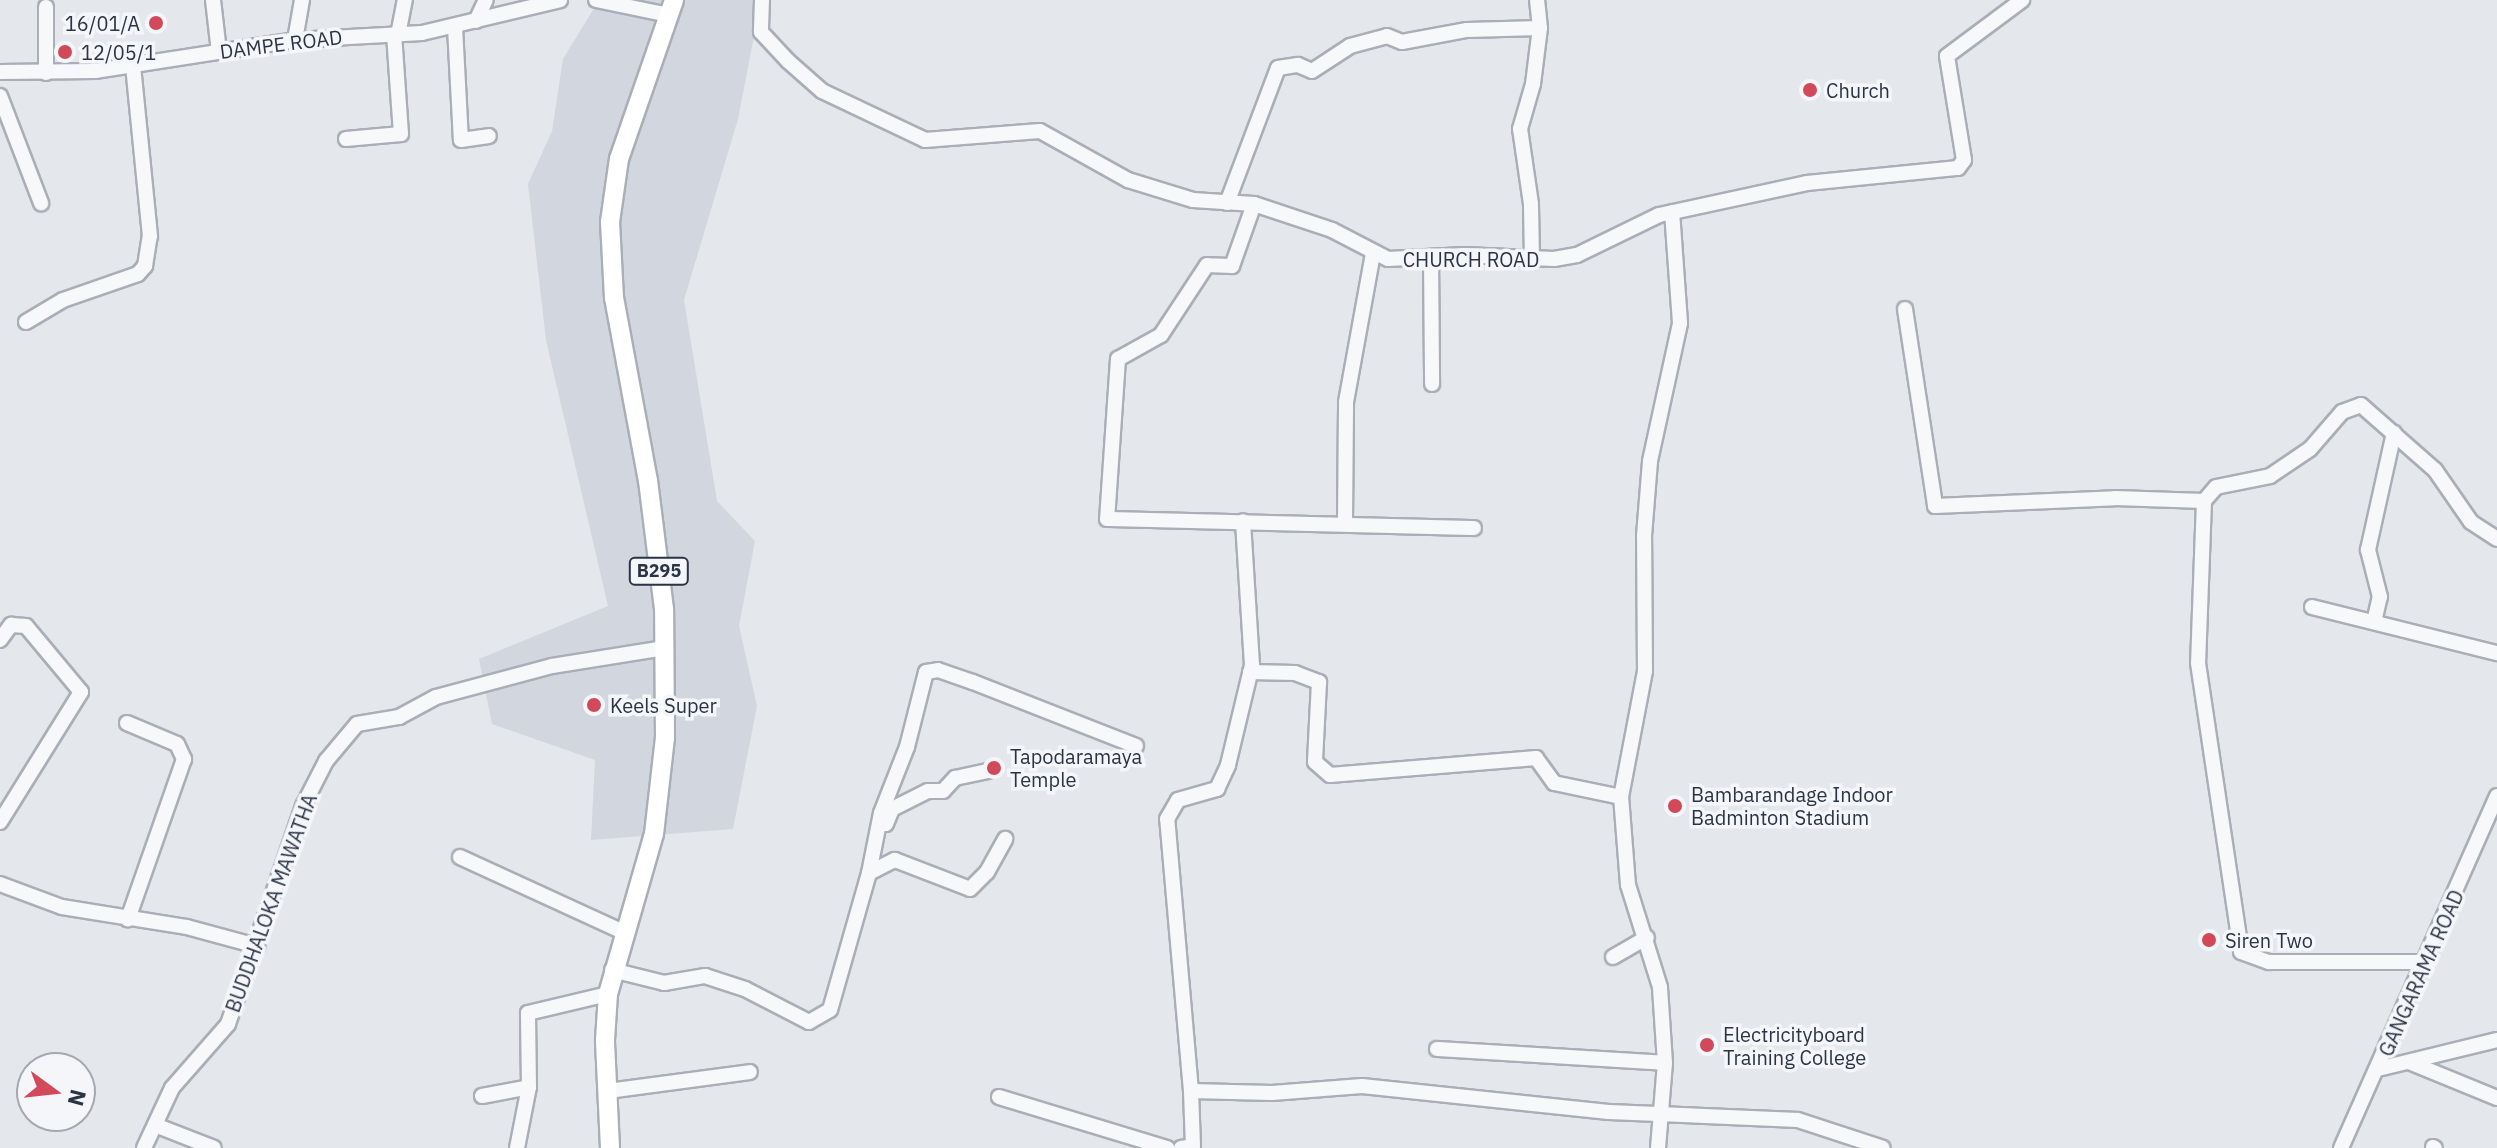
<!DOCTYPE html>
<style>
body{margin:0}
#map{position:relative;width:2497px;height:1148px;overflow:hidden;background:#e4e7ec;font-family:"IBM Plex Sans",sans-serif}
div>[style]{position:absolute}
.built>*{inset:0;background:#d2d6de}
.roads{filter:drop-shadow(2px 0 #a9aeb7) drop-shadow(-2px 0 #a9aeb7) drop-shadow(0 2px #a9aeb7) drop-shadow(0 -2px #a9aeb7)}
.minor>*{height:14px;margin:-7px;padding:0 7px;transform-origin:7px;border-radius:7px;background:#f7f8fa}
.major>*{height:18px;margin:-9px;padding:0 9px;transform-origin:9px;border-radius:9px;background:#fff}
.dots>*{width:22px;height:22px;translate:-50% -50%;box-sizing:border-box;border:4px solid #f4f6f9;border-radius:50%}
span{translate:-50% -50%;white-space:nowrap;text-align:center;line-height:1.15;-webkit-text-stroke:7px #f4f6f9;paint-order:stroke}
.shield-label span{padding:2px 6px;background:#f4f6f9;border:2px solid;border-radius:6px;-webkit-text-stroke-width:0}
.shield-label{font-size:18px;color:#2b3445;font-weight:700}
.poi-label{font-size:20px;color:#2b3445}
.right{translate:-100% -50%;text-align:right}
.left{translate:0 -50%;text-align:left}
.street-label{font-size:20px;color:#2b3445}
.north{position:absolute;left:16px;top:1052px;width:80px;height:80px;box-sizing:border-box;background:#f4f6f9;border:2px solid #a4a8b1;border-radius:50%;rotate:105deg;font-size:22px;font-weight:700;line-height:32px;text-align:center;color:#2b3445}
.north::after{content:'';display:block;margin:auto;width:28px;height:36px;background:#d1495b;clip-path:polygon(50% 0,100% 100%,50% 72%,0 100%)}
</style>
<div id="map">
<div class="built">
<i style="clip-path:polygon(599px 0,761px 0,738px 119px,684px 300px,717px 501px,755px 541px,739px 626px,757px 706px,733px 829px,591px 840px,595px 760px,492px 724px,479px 659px,608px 606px,546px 340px,528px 184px,552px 131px,563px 59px)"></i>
</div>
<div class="roads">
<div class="minor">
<i style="left:213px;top:0;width:52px;rotate:83.4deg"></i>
<i style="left:596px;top:0;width:75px;rotate:11.6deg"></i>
<i style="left:762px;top:0;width:32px;rotate:92deg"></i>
<i style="left:761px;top:32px;width:40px;rotate:47deg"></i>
<i style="left:788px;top:61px;width:45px;rotate:41.4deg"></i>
<i style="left:822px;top:91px;width:114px;rotate:25.4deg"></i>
<i style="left:925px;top:140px;width:115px;rotate:-4.5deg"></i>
<i style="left:1040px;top:131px;width:101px;rotate:29.1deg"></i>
<i style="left:1128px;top:180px;width:68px;rotate:17.1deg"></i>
<i style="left:1193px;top:200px;width:61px;rotate:3.8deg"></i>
<i style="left:1254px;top:204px;width:82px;rotate:18.4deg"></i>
<i style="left:1332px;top:230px;width:63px;rotate:27.4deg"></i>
<i style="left:1388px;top:259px;width:76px;rotate:-3deg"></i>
<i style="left:1464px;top:255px;width:90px;rotate:2.5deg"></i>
<i style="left:1554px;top:259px;width:23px;rotate:-10deg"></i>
<i style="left:1577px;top:255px;width:91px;rotate:-26deg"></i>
<i style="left:1659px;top:215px;width:151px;rotate:-12.2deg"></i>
<i style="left:1807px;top:183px;width:152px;rotate:-5.7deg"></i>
<i style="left:1958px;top:168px;width:10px;rotate:-53deg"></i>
<i style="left:1964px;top:160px;width:105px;rotate:-99.3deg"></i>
<i style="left:1947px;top:56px;width:94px;rotate:-36.7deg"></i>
<i style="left:46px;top:7px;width:66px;rotate:90deg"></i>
<i style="left:476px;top:21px;width:23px;rotate:-65deg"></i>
<i style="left:455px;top:27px;width:113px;rotate:87deg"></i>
<i style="left:461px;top:140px;width:28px;rotate:-8deg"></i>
<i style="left:398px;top:35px;width:36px;rotate:-79deg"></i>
<i style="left:295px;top:40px;width:41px;rotate:-80.1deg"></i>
<i style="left:0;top:72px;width:95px;rotate:-0.6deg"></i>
<i style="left:95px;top:71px;width:202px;rotate:-8.8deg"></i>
<i style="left:295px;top:40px;width:127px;rotate:-3.2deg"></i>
<i style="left:422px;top:33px;width:142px;rotate:-13.4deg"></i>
<i style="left:0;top:96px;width:115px;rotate:69deg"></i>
<i style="left:346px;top:139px;width:55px;rotate:-5.2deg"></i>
<i style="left:401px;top:134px;width:99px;rotate:-94deg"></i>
<i style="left:1227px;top:203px;width:144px;rotate:-69.3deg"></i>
<i style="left:1278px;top:68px;width:20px;rotate:-9deg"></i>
<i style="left:1298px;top:65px;width:15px;rotate:23deg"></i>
<i style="left:1312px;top:71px;width:45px;rotate:-33.3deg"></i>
<i style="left:1350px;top:46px;width:38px;rotate:-15deg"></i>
<i style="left:1387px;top:36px;width:16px;rotate:22deg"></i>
<i style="left:1402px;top:42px;width:66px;rotate:-10.5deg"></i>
<i style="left:1467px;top:30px;width:73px;rotate:-1.6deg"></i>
<i style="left:1254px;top:204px;width:66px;rotate:109.5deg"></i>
<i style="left:1232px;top:266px;width:25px;rotate:-178deg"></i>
<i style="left:1207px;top:265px;width:84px;rotate:123.3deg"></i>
<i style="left:1161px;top:335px;width:49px;rotate:150.8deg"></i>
<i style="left:1118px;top:359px;width:160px;rotate:93.9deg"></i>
<i style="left:1107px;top:519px;width:367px;rotate:1.4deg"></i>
<i style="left:1431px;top:257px;width:127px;rotate:89.5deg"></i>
<i style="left:1532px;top:258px;width:54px;rotate:-91.1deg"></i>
<i style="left:1531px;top:204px;width:76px;rotate:-98.3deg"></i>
<i style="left:1520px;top:129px;width:47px;rotate:-73.9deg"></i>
<i style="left:1533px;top:84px;width:56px;rotate:-82.9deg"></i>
<i style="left:1540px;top:28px;width:28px;rotate:-96deg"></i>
<i style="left:1905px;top:309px;width:199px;rotate:81.3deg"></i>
<i style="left:1935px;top:506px;width:180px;rotate:-2.5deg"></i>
<i style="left:2115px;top:498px;width:89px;rotate:1.9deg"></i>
<i style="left:2204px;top:501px;width:18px;rotate:-49deg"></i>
<i style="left:2216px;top:487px;width:55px;rotate:-11.5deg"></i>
<i style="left:2270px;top:476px;width:48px;rotate:-34deg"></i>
<i style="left:2310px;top:449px;width:49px;rotate:-49.1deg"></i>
<i style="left:2342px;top:412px;width:20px;rotate:-20deg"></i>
<i style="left:2361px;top:405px;width:98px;rotate:41.3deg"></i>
<i style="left:2435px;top:470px;width:63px;rotate:55.3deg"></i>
<i style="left:2471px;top:522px;width:31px;rotate:33deg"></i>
<i style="left:26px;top:322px;width:43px;rotate:-30.7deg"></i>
<i style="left:63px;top:300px;width:79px;rotate:-19.1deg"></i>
<i style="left:138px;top:274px;width:11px;rotate:-49deg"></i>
<i style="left:145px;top:266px;width:30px;rotate:-81deg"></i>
<i style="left:150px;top:236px;width:171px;rotate:-95.7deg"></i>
<i style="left:2204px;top:501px;width:162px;rotate:92.1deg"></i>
<i style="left:2198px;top:663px;width:292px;rotate:81.5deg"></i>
<i style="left:2241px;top:952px;width:30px;rotate:20deg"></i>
<i style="left:2269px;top:962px;width:155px"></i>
<i style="left:1345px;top:522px;width:120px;rotate:-89.5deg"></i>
<i style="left:1346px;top:402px;width:151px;rotate:-79.7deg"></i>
<i style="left:2312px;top:607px;width:191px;rotate:14deg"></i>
<i style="left:2374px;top:622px;width:26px;rotate:-77deg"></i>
<i style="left:2380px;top:597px;width:49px;rotate:-104.3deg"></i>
<i style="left:2368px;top:550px;width:120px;rotate:-77.5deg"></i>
<i style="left:0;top:640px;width:19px;rotate:-54deg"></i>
<i style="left:11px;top:625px;width:15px;rotate:4deg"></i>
<i style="left:26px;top:626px;width:86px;rotate:50.2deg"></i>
<i style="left:81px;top:692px;width:153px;rotate:121.9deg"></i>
<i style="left:1250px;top:672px;width:45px;rotate:1.3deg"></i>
<i style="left:1295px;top:673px;width:26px;rotate:21deg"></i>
<i style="left:1319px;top:682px;width:80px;rotate:92.9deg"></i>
<i style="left:1315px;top:762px;width:20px;rotate:41deg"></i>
<i style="left:1330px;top:775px;width:207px;rotate:-4.7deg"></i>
<i style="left:1536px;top:758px;width:31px;rotate:54deg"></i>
<i style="left:1554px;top:783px;width:68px;rotate:11.8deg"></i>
<i style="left:127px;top:723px;width:54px;rotate:22.8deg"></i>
<i style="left:177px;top:744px;width:17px;rotate:65deg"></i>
<i style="left:184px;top:759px;width:170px;rotate:109.3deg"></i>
<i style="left:886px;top:824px;width:16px;rotate:-68deg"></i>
<i style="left:892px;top:809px;width:40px;rotate:-26.6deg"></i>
<i style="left:928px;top:791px;width:15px"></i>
<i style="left:943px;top:791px;width:18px;rotate:-47deg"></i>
<i style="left:955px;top:778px;width:34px;rotate:-12deg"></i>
<i style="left:460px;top:857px;width:182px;rotate:24.7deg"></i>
<i style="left:869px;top:873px;width:61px;rotate:-78.7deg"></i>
<i style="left:881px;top:813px;width:71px;rotate:-68.5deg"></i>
<i style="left:907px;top:747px;width:77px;rotate:-75.8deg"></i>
<i style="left:926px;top:672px;width:12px;rotate:-9deg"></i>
<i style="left:938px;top:670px;width:37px;rotate:19deg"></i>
<i style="left:973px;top:682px;width:175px;rotate:21.4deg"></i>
<i style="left:0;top:884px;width:66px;rotate:20.4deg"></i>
<i style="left:62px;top:907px;width:127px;rotate:9.1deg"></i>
<i style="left:187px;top:927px;width:73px;rotate:15.2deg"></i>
<i style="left:1613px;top:957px;width:39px;rotate:-30deg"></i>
<i style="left:612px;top:970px;width:54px;rotate:14deg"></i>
<i style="left:664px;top:983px;width:42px;rotate:-9.7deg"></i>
<i style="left:705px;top:976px;width:42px;rotate:18deg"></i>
<i style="left:745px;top:989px;width:72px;rotate:27.3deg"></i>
<i style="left:809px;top:1022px;width:24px;rotate:-30deg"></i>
<i style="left:830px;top:1010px;width:142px;rotate:-74.1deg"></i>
<i style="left:869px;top:873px;width:29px;rotate:-27deg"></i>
<i style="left:895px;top:860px;width:80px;rotate:21.1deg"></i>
<i style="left:970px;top:889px;width:24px;rotate:-45deg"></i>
<i style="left:987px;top:872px;width:38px;rotate:-61deg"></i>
<i style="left:1437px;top:1049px;width:228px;rotate:3.5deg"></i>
<i style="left:2409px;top:1062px;width:95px;rotate:22.2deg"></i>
<i style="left:2378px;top:1069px;width:122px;rotate:-13.7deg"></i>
<i style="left:608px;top:1091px;width:143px;rotate:-7.6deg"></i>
<i style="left:1191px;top:1091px;width:81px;rotate:1.4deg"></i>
<i style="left:1272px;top:1093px;width:90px;rotate:-4.4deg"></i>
<i style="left:1362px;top:1086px;width:248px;rotate:6deg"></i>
<i style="left:1609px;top:1112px;width:189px;rotate:2.4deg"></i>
<i style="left:1798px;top:1120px;width:89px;rotate:18.2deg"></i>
<i style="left:482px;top:1096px;width:48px;rotate:-10.8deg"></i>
<i style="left:999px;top:1097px;width:176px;rotate:16.9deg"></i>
<i style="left:155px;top:1125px;width:63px;rotate:21.3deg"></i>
<i style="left:2433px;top:1147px;width:2px;rotate:27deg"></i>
<i style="left:144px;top:1148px;width:66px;rotate:-65deg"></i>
<i style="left:172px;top:1088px;width:85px;rotate:-48.8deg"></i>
<i style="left:228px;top:1024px;width:231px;rotate:-71deg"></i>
<i style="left:303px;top:806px;width:51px;rotate:-62.9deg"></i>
<i style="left:326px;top:761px;width:48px;rotate:-50deg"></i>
<i style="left:357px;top:724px;width:43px;rotate:-9.5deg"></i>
<i style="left:399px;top:717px;width:42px;rotate:-28.4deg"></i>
<i style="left:436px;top:697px;width:120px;rotate:-15deg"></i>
<i style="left:552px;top:666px;width:114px;rotate:-9.1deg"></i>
<i style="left:517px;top:1148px;width:62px;rotate:-78.9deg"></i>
<i style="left:529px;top:1087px;width:74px;rotate:-90.8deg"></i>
<i style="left:528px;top:1013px;width:82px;rotate:-13.4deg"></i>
<i style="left:1181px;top:1148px;width:12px;rotate:-9deg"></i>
<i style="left:1193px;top:1146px;width:55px;rotate:-92.1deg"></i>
<i style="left:1191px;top:1091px;width:273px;rotate:-95deg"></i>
<i style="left:1167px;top:819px;width:22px;rotate:-60deg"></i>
<i style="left:1178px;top:800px;width:41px;rotate:-15.8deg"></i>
<i style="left:1217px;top:789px;width:26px;rotate:-65deg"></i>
<i style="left:1228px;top:765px;width:103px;rotate:-76.5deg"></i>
<i style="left:1252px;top:665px;width:144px;rotate:-93.6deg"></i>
<i style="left:1658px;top:1148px;width:85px;rotate:-85.3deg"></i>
<i style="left:1665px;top:1063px;width:76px;rotate:-93.8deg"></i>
<i style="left:1660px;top:987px;width:107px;rotate:-107.4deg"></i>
<i style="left:1628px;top:885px;width:88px;rotate:-94.5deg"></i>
<i style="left:1621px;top:797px;width:128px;rotate:-79.2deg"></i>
<i style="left:1645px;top:671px;width:135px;rotate:-90.4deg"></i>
<i style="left:1644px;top:536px;width:75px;rotate:-85.4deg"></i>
<i style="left:1650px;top:461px;width:141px;rotate:-77.7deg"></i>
<i style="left:1680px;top:323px;width:111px;rotate:-94.1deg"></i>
<i style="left:2341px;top:1148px;width:385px;rotate:-66.1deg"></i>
</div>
<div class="major">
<i style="left:610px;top:1148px;width:108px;rotate:-92.7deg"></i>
<i style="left:605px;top:1040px;width:46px;rotate:-86.3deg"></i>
<i style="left:608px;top:994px;width:166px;rotate:-74deg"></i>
<i style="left:654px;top:834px;width:97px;rotate:-83.5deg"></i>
<i style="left:665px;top:738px;width:129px;rotate:-90.4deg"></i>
<i style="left:664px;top:609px;width:129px;rotate:-97.1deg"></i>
<i style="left:648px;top:481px;width:186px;rotate:-100.5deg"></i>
<i style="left:614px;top:298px;width:76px;rotate:-93deg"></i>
<i style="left:610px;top:222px;width:64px;rotate:-81.9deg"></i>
<i style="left:619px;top:159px;width:168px;rotate:-70.9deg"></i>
</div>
</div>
<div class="dots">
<i style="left:156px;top:23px;background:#d1495b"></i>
<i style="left:65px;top:52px;background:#d1495b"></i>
<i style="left:1810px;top:90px;background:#d1495b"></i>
<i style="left:594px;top:705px;background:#d1495b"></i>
<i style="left:994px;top:768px;background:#d1495b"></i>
<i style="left:1675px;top:806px;background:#d1495b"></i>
<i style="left:2209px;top:940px;background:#d1495b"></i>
<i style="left:1707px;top:1045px;background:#d1495b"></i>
</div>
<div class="shield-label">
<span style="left:659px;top:571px">B295</span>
</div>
<div class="poi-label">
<span class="right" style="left:140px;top:23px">16/01/A</span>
<span class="left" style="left:81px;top:52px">12/05/1</span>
<span class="left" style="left:1826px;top:90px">Church</span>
<span class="left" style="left:610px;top:705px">Keels Super</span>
<span class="left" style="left:1010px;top:768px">Tapodaramaya<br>Temple</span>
<span class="left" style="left:1691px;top:806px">Bambarandage Indoor<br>Badminton Stadium</span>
<span class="left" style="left:2225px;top:940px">Siren Two</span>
<span class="left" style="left:1723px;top:1046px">Electricityboard<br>Training College</span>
</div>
<div class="street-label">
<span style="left:281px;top:44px;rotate:-7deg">DAMPE ROAD</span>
<span style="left:1471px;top:259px">CHURCH ROAD</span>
<span style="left:271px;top:903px;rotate:-70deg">BUDDHALOKA MAWATHA</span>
<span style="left:2421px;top:973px;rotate:-66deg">GANGARAMA ROAD</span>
</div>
<div class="north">N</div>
</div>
